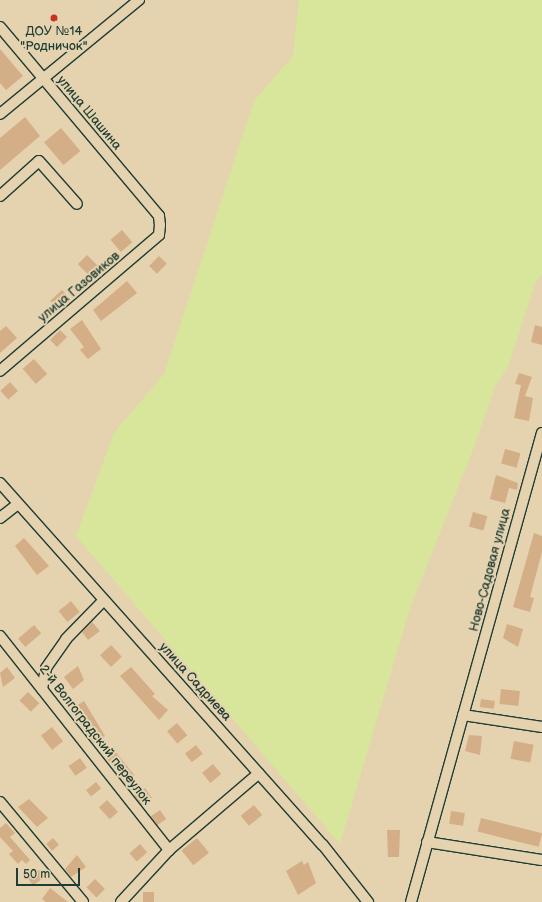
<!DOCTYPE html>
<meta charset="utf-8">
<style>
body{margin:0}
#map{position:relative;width:542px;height:902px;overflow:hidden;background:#e5d3b0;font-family:"Balsamiq Sans",sans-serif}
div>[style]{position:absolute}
.green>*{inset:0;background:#d7e69a}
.building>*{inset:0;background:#d4ae86;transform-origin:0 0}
.roads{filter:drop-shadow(1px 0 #1f3d34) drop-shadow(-1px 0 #1f3d34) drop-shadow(0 1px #1f3d34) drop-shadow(0 -1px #1f3d34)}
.minor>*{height:10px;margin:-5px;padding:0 5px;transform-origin:5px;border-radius:5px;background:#e5d3b0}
.dots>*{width:11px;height:11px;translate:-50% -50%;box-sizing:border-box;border:2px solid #e5d3b0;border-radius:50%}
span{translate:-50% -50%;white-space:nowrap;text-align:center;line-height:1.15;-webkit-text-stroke:4px #e5d3b0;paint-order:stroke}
.poi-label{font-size:13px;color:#1f3d34}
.street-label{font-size:13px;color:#1f3d34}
.scale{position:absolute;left:16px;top:868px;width:64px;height:18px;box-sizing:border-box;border:2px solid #1f3d34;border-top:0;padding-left:5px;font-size:12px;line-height:14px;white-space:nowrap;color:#1f3d34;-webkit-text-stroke:3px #e5d3b0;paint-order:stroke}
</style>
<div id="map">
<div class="green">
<i style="clip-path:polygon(299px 0,542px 0,542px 274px,535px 283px,508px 367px,495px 386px,474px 447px,410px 608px,340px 844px,76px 536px,114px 433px,164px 374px,254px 101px,293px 56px)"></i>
</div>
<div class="building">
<i style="clip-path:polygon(0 49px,23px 76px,6px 90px,0 83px)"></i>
<i style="clip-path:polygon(25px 117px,40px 136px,0 170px,0 138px)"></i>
<i style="left:61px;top:128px;width:30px;height:22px;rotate:50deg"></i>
<i style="left:122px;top:230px;width:16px;height:15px;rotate:50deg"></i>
<i style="left:87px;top:255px;width:17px;height:13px;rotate:45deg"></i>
<i style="left:159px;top:256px;width:11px;height:14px;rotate:45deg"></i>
<i style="clip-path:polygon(127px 281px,137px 293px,101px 321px,93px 310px)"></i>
<i style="left:62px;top:290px;width:12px;height:16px;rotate:48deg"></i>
<i style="clip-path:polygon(82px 320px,101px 349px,88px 359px,80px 350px,84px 347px,70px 329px)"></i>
<i style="clip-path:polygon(535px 325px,542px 327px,542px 345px,531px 342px)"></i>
<i style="clip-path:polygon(6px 326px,17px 338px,0 353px,0 331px)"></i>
<i style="left:60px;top:330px;width:10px;height:14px;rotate:45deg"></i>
<i style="left:34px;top:359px;width:20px;height:15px;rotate:49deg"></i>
<i style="clip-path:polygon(519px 373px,532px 377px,525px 396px,533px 398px,529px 421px,514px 418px,521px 385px,515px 384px)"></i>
<i style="left:10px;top:382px;width:12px;height:13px;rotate:48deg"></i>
<i style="left:505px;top:449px;width:16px;height:15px;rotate:15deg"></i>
<i style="clip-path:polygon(496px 475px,518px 483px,517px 490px,509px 488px,505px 503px,490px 499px)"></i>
<i style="left:473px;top:512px;width:15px;height:15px;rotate:16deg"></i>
<i style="clip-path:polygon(534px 533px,542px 536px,542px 552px,530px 597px,534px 598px,530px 612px,513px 607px)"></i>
<i style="clip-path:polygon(24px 538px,49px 566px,37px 575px,15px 546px)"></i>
<i style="left:71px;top:601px;width:14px;height:16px;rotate:51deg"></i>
<i style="clip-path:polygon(92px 622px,100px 631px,88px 640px,82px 632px)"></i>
<i style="clip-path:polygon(507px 624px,523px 629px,518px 647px,503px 638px)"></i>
<i style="left:34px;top:625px;width:11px;height:21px;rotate:49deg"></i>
<i style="left:111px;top:645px;width:16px;height:15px;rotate:47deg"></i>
<i style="clip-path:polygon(78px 666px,84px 680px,73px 689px,64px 677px)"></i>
<i style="clip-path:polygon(7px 667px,15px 678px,3px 687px,0 673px)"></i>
<i style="clip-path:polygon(131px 667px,155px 694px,152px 696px,168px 710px,159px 720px,120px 676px)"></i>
<i style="left:501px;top:689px;width:19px;height:15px;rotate:6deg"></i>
<i style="left:28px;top:692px;width:16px;height:12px;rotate:45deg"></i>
<i style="left:481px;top:699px;width:14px;height:8px;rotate:8deg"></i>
<i style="clip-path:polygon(84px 701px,105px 736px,94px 743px,70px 710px)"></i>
<i style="left:177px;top:723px;width:16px;height:13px;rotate:50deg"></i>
<i style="left:52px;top:727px;width:18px;height:14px;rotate:52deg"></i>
<i style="clip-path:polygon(469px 735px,482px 736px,480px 755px,465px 751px)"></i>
<i style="left:514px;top:741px;width:20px;height:18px;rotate:11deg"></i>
<i style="left:196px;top:745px;width:11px;height:14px;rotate:52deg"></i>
<i style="left:114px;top:750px;width:33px;height:11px;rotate:51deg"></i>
<i style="left:80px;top:758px;width:12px;height:14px;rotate:55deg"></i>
<i style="left:213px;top:764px;width:13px;height:14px;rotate:51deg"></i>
<i style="left:96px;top:782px;width:8px;height:13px;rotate:50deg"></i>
<i style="left:145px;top:788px;width:12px;height:13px;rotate:55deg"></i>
<i style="clip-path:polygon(29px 799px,48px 818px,37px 827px,18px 807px)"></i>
<i style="left:107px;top:800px;width:16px;height:11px;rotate:47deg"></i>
<i style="left:254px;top:805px;width:13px;height:17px;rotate:51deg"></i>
<i style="left:160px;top:810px;width:11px;height:12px;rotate:56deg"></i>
<i style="left:451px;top:811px;width:14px;height:13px;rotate:8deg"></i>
<i style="left:481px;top:818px;width:63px;height:14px;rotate:14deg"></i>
<i style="clip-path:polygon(6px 823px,15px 833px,10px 837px,30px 860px,26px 864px,22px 860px,18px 864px,9px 854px,13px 851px,0 837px,0 828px)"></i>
<i style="clip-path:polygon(387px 830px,400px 830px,399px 857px,388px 857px)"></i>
<i style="left:53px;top:838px;width:9px;height:9px;rotate:49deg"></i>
<i style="left:197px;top:838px;width:19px;height:20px;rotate:51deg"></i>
<i style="left:140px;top:844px;width:11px;height:14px;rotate:49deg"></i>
<i style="clip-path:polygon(77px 855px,86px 867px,71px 877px,65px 869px)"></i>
<i style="clip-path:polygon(302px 861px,304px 865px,308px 862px,316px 883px,298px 895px,286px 871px)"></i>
<i style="left:39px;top:870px;width:9px;height:14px;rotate:54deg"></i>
<i style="left:95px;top:879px;width:14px;height:12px;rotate:45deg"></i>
<i style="clip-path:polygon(50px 888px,68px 902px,46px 902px,42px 899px)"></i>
<i style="left:143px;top:892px;width:11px;height:10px"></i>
</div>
<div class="roads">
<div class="minor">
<i style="left:0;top:27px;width:247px;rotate:49.9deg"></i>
<i style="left:159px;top:216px;width:9px;rotate:84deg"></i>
<i style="left:160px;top:225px;width:10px;rotate:96deg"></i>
<i style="left:159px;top:235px;width:209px;rotate:139.5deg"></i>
<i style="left:0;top:114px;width:180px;rotate:-39.4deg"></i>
<i style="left:0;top:196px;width:52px;rotate:-41.9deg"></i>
<i style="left:39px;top:161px;width:57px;rotate:48.5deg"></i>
<i style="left:0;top:483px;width:485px;rotate:48.3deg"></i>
<i style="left:323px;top:845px;width:73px;rotate:51.7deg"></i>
<i style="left:0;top:518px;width:23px;rotate:-38deg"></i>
<i style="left:0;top:636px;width:273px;rotate:51.7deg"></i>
<i style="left:42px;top:689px;width:21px;rotate:-79deg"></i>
<i style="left:46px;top:668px;width:35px;rotate:-55deg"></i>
<i style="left:66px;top:639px;width:54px;rotate:-45.7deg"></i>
<i style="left:463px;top:715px;width:80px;rotate:8.6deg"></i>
<i style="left:0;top:802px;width:130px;rotate:50.3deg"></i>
<i style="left:427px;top:842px;width:116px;rotate:8.9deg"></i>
<i style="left:121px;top:902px;width:71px;rotate:-47.3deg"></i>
<i style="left:169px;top:850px;width:118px;rotate:-40.5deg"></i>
<i style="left:411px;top:902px;width:487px;rotate:-74.4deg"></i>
</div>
</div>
<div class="dots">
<i style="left:54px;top:18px;background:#c8321e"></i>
</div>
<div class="poi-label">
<span style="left:54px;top:39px">ДОУ №14<br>"Родничок"</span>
</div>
<div class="street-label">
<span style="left:89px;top:113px;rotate:50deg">улица Шашина</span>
<span style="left:79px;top:287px;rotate:-40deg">улица Газовиков</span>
<span style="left:490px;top:570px;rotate:-75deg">Ново-Садовая улица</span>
<span style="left:195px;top:682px;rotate:48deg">улица Садриева</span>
<span style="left:95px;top:735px;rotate:52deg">2-й Волгоградский переулок</span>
</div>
<div class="scale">50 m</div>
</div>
